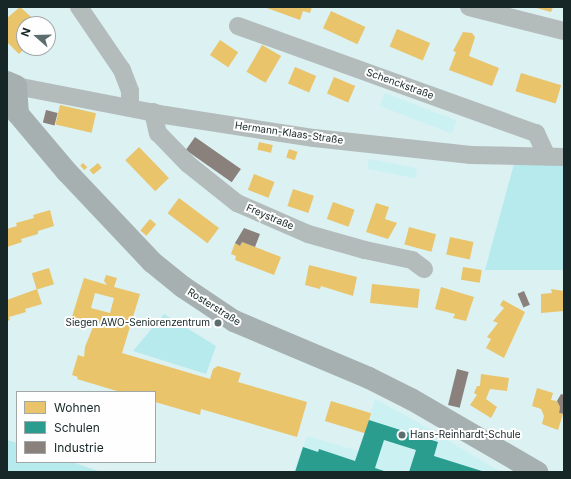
<!DOCTYPE html>
<meta charset="utf-8">
<style>
body{margin:0}
#map{position:relative;width:571px;height:479px;overflow:hidden;background:#dbf1f2;font-family:Inter,sans-serif}
div>[style]{position:absolute}
.built>*{inset:0;background:#ccf1f3;transform-origin:0 0}
.green>*{inset:0;background:#b7eaed}
.homes>*{inset:0;background:#e9c46a;transform-origin:0 0}
.schools>*{inset:0;background:#2a9d8f}
.industry>*{inset:0;background:#8a817c;transform-origin:0 0}
.street>*{height:18px;margin:-9px;padding:0 9px;transform-origin:9px;border-radius:9px;background:#b3bbbb}
.secondary>*{height:22px;margin:-11px;padding:0 11px;transform-origin:11px;border-radius:11px;background:#a7b0b1}
.dots>*{width:11px;height:11px;translate:-50% -50%;box-sizing:border-box;border:2px solid #fdfefd;border-radius:50%}
span{translate:-50% -50%;white-space:nowrap;text-align:center;line-height:1.15;-webkit-text-stroke:4px #fdfefd;paint-order:stroke}
.street-label{font-size:10px;color:#172627}
.poi-label{font-size:10px;color:#172627}
.right{translate:-100% -50%;text-align:right}
.left{translate:0 -50%;text-align:left}
.frame{position:absolute;inset:0;border:8px solid #172627;pointer-events:none}
.legend{position:absolute;left:16px;top:391px;width:140px;height:72px;box-sizing:border-box;background:#fdfefd;border:1px solid #a1a8a7;margin:0;padding:5px 7px;list-style:none;font-size:12px;color:#172627}
.legend li{display:flex;align-items:center;gap:8px;height:20px}
.legend b{width:20px;border:1px solid #a1a8a7}
.north{position:absolute;left:16px;top:16px;width:40px;height:40px;box-sizing:border-box;background:#fdfefd;border:1px solid #a1a8a7;border-radius:50%;rotate:290deg;font-size:11px;font-weight:700;line-height:16px;text-align:center;color:#172627}
.north::after{content:'';display:block;margin:auto;width:14px;height:18px;background:#5c6d6e;clip-path:polygon(50% 0,100% 100%,50% 72%,0 100%)}
</style>
<div id="map">
<div class="built">
<i style="left:385px;top:93px;width:77px;height:14px;rotate:21deg"></i>
<i style="left:369px;top:159px;width:49px;height:10px;rotate:11deg"></i>
<i style="clip-path:polygon(375px 399px,410px 418px,501px 472px,293px 472px,307px 436px,358px 451px)"></i>
</div>
<div class="green">
<i style="clip-path:polygon(564px 161px,564px 270px,485px 270px,514px 164px)"></i>
<i style="clip-path:polygon(164px 314px,216px 346px,206px 374px,133px 351px)"></i>
<i style="clip-path:polygon(7px 440px,17px 443px,17px 462px,72px 462px,101px 472px,7px 472px)"></i>
</div>
<div class="homes">
<i style="clip-path:polygon(20px 7px,37px 22px,24px 24px,24px 35px,20px 39px,25px 48px,19px 54px,7px 42px,7px 18px)"></i>
<i style="clip-path:polygon(264px 7px,312px 7px,310px 13px,303px 11px,300px 20px)"></i>
<i style="clip-path:polygon(533px 7px,553px 7px,551px 12px)"></i>
<i style="left:331px;top:11px;width:38px;height:19px;rotate:25deg"></i>
<i style="left:397px;top:29px;width:36px;height:19px;rotate:23deg"></i>
<i style="clip-path:polygon(463px 32px,472px 33px,475px 37px,469px 56px,499px 68px,492px 86px,449px 70px,456px 52px,453px 51px)"></i>
<i style="left:220px;top:40px;width:22px;height:18px;rotate:34deg"></i>
<i style="left:262px;top:45px;width:22px;height:31px;rotate:30deg"></i>
<i style="left:295px;top:67px;width:23px;height:18px;rotate:23deg"></i>
<i style="left:521px;top:73px;width:42px;height:19px;rotate:17deg"></i>
<i style="left:334px;top:77px;width:23px;height:18px;rotate:23deg"></i>
<i style="left:60px;top:105px;width:37px;height:20px;rotate:13deg"></i>
<i style="left:259px;top:142px;width:14px;height:8px;rotate:12deg"></i>
<i style="left:139px;top:147px;width:43px;height:19px;rotate:46deg"></i>
<i style="left:289px;top:149px;width:9px;height:9px;rotate:18deg"></i>
<i style="left:83px;top:163px;width:6px;height:4px;rotate:45deg"></i>
<i style="left:98px;top:163px;width:6px;height:11px;rotate:51deg"></i>
<i style="left:254px;top:174px;width:22px;height:17px;rotate:21deg"></i>
<i style="left:293px;top:189px;width:22px;height:18px;rotate:18deg"></i>
<i style="left:179px;top:198px;width:50px;height:19px;rotate:37deg"></i>
<i style="left:333px;top:202px;width:23px;height:18px;rotate:20deg"></i>
<i style="clip-path:polygon(376px 203px,389px 207px,385px 219px,397px 223px,388px 239px,366px 232px)"></i>
<i style="clip-path:polygon(50px 210px,54px 226px,38px 231px,38px 234px,21px 239px,22px 242px,7px 247px,7px 229px,17px 226px,16px 223px,34px 218px,33px 215px)"></i>
<i style="left:150px;top:219px;width:8px;height:15px;rotate:40deg"></i>
<i style="left:409px;top:227px;width:28px;height:18px;rotate:15deg"></i>
<i style="left:450px;top:237px;width:24px;height:18px;rotate:12deg"></i>
<i style="clip-path:polygon(242px 242px,281px 257px,274px 275px,235px 260px,236px 256px,231px 254px,235px 243px,240px 246px)"></i>
<i style="clip-path:polygon(309px 265px,357px 277px,353px 296px,321px 286px,320px 289px,305px 285px)"></i>
<i style="left:463px;top:267px;width:19px;height:13px;rotate:9deg"></i>
<i style="left:49px;top:268px;width:17px;height:18px;rotate:73deg"></i>
<i style="clip-path:polygon(evenodd,106px 275px,117px 278px,114px 287px,140px 294px,122px 353px,210px 379px,213px 369px,218px 366px,241px 373px,238px 382px,307px 402px,297px 437px,201px 409px,200px 415px,155px 402px,155px 392px,120px 392px,77px 379px,78px 377px,72px 375px,78px 355px,84px 357px,85px 347px,93px 327px,71px 320px,84px 278px,107px 285px,104px 281px,106px 275px,95px 293px,114px 298px,110px 313px,91px 308px,95px 293px)"></i>
<i style="left:372px;top:284px;width:48px;height:19px;rotate:6deg"></i>
<i style="clip-path:polygon(441px 287px,474px 297px,466px 321px,453px 318px,455px 314px,435px 309px)"></i>
<i style="clip-path:polygon(37px 289px,42px 304px,25px 309px,26px 312px,9px 317px,10px 320px,7px 321px,7px 300px)"></i>
<i style="clip-path:polygon(551px 289px,564px 291px,564px 311px,541px 313px,541px 294px,552px 293px)"></i>
<i style="clip-path:polygon(503px 300px,525px 312px,504px 358px,486px 348px,491px 339px,487px 337px,498px 323px,493px 321px,504px 308px,500px 305px)"></i>
<i style="clip-path:polygon(481px 374px,509px 378px,507px 391px,490px 389px,486px 399px,497px 407px,491px 418px,470px 405px,477px 395px,474px 393px,477px 386px,480px 386px)"></i>
<i style="clip-path:polygon(537px 388px,553px 393px,551px 400px,557px 401px,560px 407px,559px 413px,563px 414px,558px 430px,542px 424px,544px 416px,541px 409px,532px 406px)"></i>
<i style="left:331px;top:401px;width:42px;height:21px;rotate:17deg"></i>
</div>
<div class="schools">
<i style="clip-path:polygon(369px 420px,438px 442px,434px 456px,485px 472px,409px 472px,416px 450px,384px 440px,375px 468px,387px 472px,295px 472px,303px 447px,318px 452px,319px 449px,355px 461px)"></i>
</div>
<div class="industry">
<i style="left:46px;top:110px;width:12px;height:13px;rotate:14deg"></i>
<i style="left:195px;top:137px;width:56px;height:16px;rotate:35deg"></i>
<i style="clip-path:polygon(244px 228px,260px 234px,255px 247px,242px 242px,240px 246px,235px 243px)"></i>
<i style="left:524px;top:291px;width:15px;height:7px;rotate:67deg"></i>
<i style="left:457px;top:369px;width:12px;height:37px;rotate:14deg"></i>
<i style="clip-path:polygon(561px 394px,564px 395px,564px 414px,559px 413px,560px 407px,557px 401px)"></i>
</div>
<div class="street">
<i style="left:79px;top:7px;width:76px;rotate:55.7deg"></i>
<i style="left:122px;top:70px;width:22px;rotate:69deg"></i>
<i style="left:130px;top:91px;width:16px;rotate:90deg"></i>
<i style="left:469px;top:7px;width:98px;rotate:14.2deg"></i>
<i style="left:238px;top:26px;width:317px;rotate:19.8deg"></i>
<i style="left:536px;top:133px;width:26px;rotate:65deg"></i>
<i style="left:16px;top:86px;width:152px;rotate:11deg"></i>
<i style="left:165px;top:115px;width:151px;rotate:8.8deg"></i>
<i style="left:314px;top:138px;width:158px;rotate:6.2deg"></i>
<i style="left:471px;top:155px;width:93px;rotate:1.2deg"></i>
<i style="left:153px;top:112px;width:22px;rotate:77deg"></i>
<i style="left:158px;top:133px;width:43px;rotate:45.9deg"></i>
<i style="left:188px;top:164px;width:63px;rotate:38.5deg"></i>
<i style="left:237px;top:203px;width:77px;rotate:23.6deg"></i>
<i style="left:308px;top:234px;width:59px;rotate:15.7deg"></i>
<i style="left:365px;top:250px;width:48px;rotate:12deg"></i>
<i style="left:412px;top:260px;width:15px;rotate:37deg"></i>
</div>
<div class="secondary">
<i style="left:7px;top:82px;width:10px;rotate:24deg"></i>
<i style="left:16px;top:86px;width:28px;rotate:86deg"></i>
<i style="left:18px;top:114px;width:76px;rotate:49.8deg"></i>
<i style="left:67px;top:172px;width:124px;rotate:46.6deg"></i>
<i style="left:152px;top:262px;width:40px;rotate:39deg"></i>
<i style="left:183px;top:287px;width:61px;rotate:33.7deg"></i>
<i style="left:234px;top:321px;width:147px;rotate:22.9deg"></i>
<i style="left:369px;top:378px;width:47px;rotate:26.6deg"></i>
<i style="left:411px;top:399px;width:146px;rotate:30.1deg"></i>
</div>
<div class="dots">
<i style="left:218px;top:323px;background:#5c6d6e"></i>
<i style="left:402px;top:435px;background:#5c6d6e"></i>
</div>
<div class="street-label">
<span style="left:400px;top:84px;rotate:20deg">Schenckstraße</span>
<span style="left:289px;top:133px;rotate:8deg">Hermann-Klaas-Straße</span>
<span style="left:270px;top:217px;rotate:23deg">Freystraße</span>
<span style="left:214px;top:307px;rotate:32deg">Rosterstraße</span>
</div>
<div class="poi-label">
<span class="right" style="left:210px;top:323px">Siegen AWO-Seniorenzentrum</span>
<span class="left" style="left:410px;top:435px">Hans-Reinhardt-Schule</span>
</div>
<div class="frame"></div>
<ul class="legend">
<li><b style="height:11px;background:#e9c46a"></b>Wohnen</li>
<li><b style="height:11px;background:#2a9d8f"></b>Schulen</li>
<li><b style="height:11px;background:#8a817c"></b>Industrie</li>
</ul>
<div class="north">N</div>
</div>
